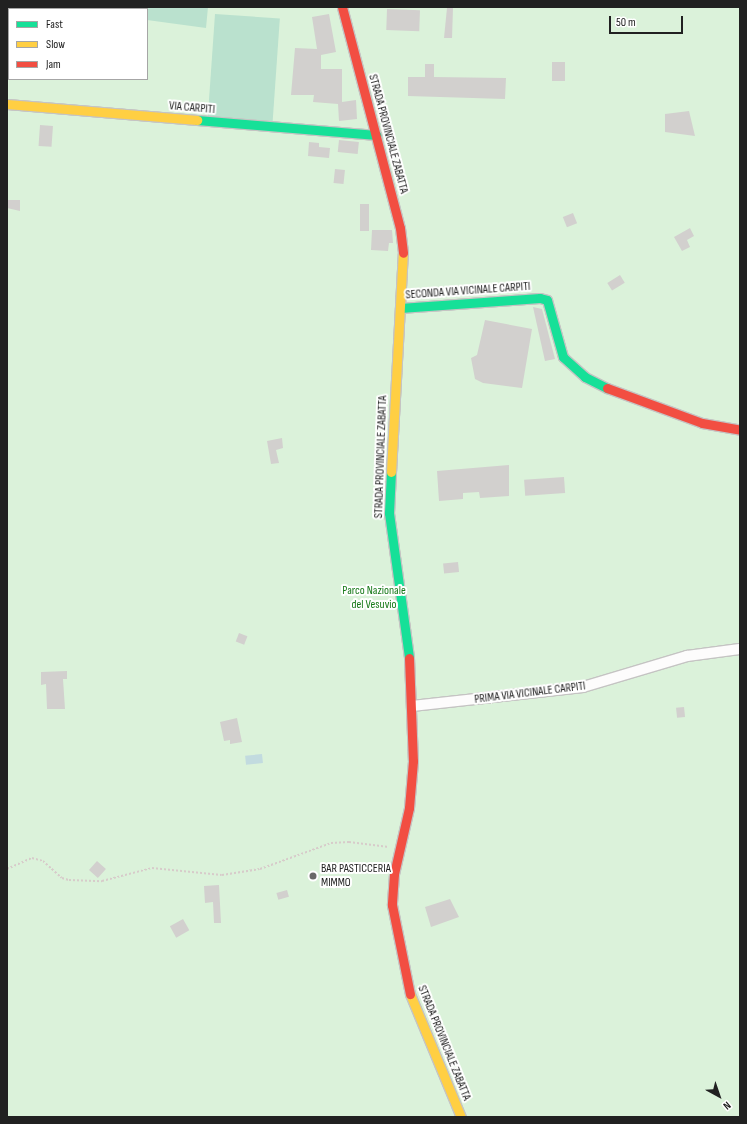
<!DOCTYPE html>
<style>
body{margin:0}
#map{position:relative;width:747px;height:1124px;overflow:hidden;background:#efedeb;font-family:"Sofia Sans Condensed",sans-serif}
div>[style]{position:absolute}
.park>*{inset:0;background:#dbf2da}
.pitch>*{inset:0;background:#bae1ce;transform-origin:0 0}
.water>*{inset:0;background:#c2dbdf;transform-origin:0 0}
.building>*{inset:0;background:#d2d0ce;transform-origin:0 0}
.path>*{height:2px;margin-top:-1px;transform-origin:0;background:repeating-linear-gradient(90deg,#d7cbca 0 2px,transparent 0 4px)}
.roads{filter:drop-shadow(1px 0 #c5c4c3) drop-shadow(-1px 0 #c5c4c3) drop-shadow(0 1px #c5c4c3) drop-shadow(0 -1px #c5c4c3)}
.street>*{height:10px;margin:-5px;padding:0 5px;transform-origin:5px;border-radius:5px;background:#fdfcfc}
.fast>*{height:9px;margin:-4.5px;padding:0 4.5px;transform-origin:4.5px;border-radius:4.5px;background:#16e098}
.slow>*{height:9px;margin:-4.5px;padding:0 4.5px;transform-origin:4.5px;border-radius:4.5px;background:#ffcf43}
.jam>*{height:9px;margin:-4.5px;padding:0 4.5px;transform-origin:4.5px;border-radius:4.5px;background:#f24e42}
.dots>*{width:11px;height:11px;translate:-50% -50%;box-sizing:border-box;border:2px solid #fff;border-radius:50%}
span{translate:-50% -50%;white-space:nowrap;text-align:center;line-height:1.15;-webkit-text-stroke:4px #fff;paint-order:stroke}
.street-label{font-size:12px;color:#212121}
.park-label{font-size:12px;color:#167918}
.poi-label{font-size:12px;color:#212121}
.left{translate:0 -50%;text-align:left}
.frame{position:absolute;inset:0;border:8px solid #212121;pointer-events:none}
.legend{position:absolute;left:8px;top:8px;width:140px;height:72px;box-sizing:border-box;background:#fff;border:1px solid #a6a6a6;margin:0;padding:5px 7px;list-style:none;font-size:12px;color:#212121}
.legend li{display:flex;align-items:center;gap:8px;height:20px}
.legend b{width:20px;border:1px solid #a6a6a6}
.north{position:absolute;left:699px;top:1076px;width:40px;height:40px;-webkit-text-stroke:3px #fff;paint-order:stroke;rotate:140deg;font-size:11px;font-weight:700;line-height:16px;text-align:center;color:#212121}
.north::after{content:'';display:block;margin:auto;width:14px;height:18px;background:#212121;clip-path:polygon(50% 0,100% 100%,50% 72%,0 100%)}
.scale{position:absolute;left:609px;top:16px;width:74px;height:18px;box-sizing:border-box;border:2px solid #212121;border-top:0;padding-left:5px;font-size:12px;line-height:14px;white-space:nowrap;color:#212121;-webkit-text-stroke:3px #fff;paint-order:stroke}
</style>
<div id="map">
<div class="park">
<i style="clip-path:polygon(evenodd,7px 7px,740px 7px,740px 1117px,7px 1117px,7px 7px,9px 9px,147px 9px,147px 79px,9px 79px,9px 9px)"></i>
</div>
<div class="pitch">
<i style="clip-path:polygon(139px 7px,208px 7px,206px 28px,147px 20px,147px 9px)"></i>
<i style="left:215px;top:14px;width:65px;height:103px;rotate:4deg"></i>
</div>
<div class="water">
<i style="left:262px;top:754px;width:9px;height:17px;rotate:84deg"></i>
</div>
<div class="building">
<i style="clip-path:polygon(447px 8px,453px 8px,452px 38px,444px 38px)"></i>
<i style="left:387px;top:9px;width:33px;height:21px;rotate:2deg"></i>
<i style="clip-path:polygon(329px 14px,336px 52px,321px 55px,321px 69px,342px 69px,342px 102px,356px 100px,357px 119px,339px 121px,338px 104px,313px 102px,314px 95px,291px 95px,295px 48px,317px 49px,312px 17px)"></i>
<i style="left:552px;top:62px;width:13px;height:19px"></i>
<i style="clip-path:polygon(425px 64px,434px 64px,434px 77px,506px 78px,505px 99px,408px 96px,408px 77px,425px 77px)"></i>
<i style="clip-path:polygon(689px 111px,695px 136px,665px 132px,665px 114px)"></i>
<i style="left:40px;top:125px;width:13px;height:21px;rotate:4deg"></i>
<i style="left:339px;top:140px;width:20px;height:12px;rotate:6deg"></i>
<i style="clip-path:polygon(309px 142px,319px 143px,319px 147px,330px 148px,329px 158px,308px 156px)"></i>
<i style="left:335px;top:169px;width:10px;height:14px;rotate:6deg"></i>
<i style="clip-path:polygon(7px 200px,20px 200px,20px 211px,7px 208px)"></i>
<i style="left:360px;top:204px;width:9px;height:27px"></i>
<i style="left:573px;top:213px;width:11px;height:11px;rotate:68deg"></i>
<i style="clip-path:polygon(690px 228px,694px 236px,687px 240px,690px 247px,682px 251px,674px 237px)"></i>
<i style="clip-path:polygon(372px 230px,392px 230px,393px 243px,389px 243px,388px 251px,371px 250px)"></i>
<i style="left:620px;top:275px;width:9px;height:15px;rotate:58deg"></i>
<i style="clip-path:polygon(533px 307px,542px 309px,555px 359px,545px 361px)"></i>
<i style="clip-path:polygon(485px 320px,532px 329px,522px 388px,483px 383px,475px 379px,471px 358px,477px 355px)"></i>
<i style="clip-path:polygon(282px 438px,283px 448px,276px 450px,279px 463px,271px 464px,267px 441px)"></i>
<i style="clip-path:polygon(509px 465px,509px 496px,480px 498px,479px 492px,463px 493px,463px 499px,439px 501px,437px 471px)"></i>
<i style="left:564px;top:477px;width:16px;height:40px;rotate:86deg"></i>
<i style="left:458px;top:562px;width:10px;height:15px;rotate:84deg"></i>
<i style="left:239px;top:633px;width:9px;height:9px;rotate:21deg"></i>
<i style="clip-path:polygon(67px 671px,67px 679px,63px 679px,65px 709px,47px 709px,46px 684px,41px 685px,41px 672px)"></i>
<i style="left:684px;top:707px;width:10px;height:8px;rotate:84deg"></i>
<i style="clip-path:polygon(237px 718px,242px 742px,230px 744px,230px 740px,224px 741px,220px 722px)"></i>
<i style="left:97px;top:861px;width:12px;height:12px;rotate:42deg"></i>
<i style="left:340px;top:876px;width:11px;height:12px;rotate:85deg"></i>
<i style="clip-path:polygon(219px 885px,221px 923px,214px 923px,213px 902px,205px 903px,204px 886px)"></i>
<i style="left:287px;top:890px;width:7px;height:11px;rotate:74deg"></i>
<i style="clip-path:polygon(450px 899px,459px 917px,431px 927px,425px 907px)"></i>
<i style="left:183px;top:919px;width:13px;height:15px;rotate:61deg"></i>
</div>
<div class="path">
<i style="left:7px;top:869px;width:27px;rotate:-24deg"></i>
<i style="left:32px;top:858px;width:11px;rotate:15deg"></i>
<i style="left:43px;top:861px;width:25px;rotate:42deg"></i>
<i style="left:62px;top:878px;width:7px;rotate:16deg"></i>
<i style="left:69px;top:880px;width:33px;rotate:2deg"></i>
<i style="left:102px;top:881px;width:52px;rotate:-14.6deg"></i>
<i style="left:152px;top:868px;width:70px;rotate:5.7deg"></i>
<i style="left:222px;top:875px;width:38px;rotate:-9deg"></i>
<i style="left:260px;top:869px;width:76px;rotate:-20.1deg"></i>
<i style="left:331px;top:843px;width:18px;rotate:-3deg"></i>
<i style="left:349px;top:842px;width:40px;rotate:7.1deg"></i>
</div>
<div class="roads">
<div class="street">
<i style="left:412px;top:706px;width:172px;rotate:-6.3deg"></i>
<i style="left:583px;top:687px;width:109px;rotate:-16.6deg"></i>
<i style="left:687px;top:656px;width:53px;rotate:-7.5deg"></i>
</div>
<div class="fast">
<i style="left:197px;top:120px;width:180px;rotate:4.8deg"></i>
<i style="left:400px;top:308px;width:140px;rotate:-4.1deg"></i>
<i style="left:540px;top:298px;width:7px;rotate:16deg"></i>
<i style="left:547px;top:300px;width:59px;rotate:74.3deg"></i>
<i style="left:563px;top:357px;width:30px;rotate:42deg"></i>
<i style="left:585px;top:377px;width:25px;rotate:27deg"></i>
<i style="left:391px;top:472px;width:41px;rotate:92.8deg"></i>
<i style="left:389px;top:513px;width:146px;rotate:82.1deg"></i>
</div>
<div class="slow">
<i style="left:7px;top:104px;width:191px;rotate:4.8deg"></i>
<i style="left:391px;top:472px;width:219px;rotate:-86.9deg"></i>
<i style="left:410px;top:994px;width:133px;rotate:67.5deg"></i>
</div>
<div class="jam">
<i style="left:342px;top:7px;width:228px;rotate:75.3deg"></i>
<i style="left:400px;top:228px;width:25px;rotate:83deg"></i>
<i style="left:607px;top:388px;width:101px;rotate:20.2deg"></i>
<i style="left:702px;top:423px;width:39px;rotate:10deg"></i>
<i style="left:409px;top:658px;width:103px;rotate:87.8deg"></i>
<i style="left:413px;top:761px;width:47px;rotate:94.9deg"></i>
<i style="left:409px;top:808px;width:68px;rotate:102.8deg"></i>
<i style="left:394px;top:874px;width:31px;rotate:94deg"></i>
<i style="left:392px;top:905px;width:91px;rotate:78.6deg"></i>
</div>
</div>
<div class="dots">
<i style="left:313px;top:876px;background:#696868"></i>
</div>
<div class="street-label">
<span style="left:192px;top:108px;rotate:5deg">VIA CARPITI</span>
<span style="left:388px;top:134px;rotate:75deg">STRADA PROVINCIALE ZABATTA</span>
<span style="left:468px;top:291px;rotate:-4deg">SECONDA VIA VICINALE CARPITI</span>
<span style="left:381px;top:457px;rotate:-88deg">STRADA PROVINCIALE ZABATTA</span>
<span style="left:530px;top:693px;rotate:-7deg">PRIMA VIA VICINALE CARPITI</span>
<span style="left:444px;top:1043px;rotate:68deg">STRADA PROVINCIALE ZABATTA</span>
</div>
<div class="park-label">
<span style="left:374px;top:598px">Parco Nazionale<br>del Vesuvio</span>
</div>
<div class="poi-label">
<span class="left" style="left:321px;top:876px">BAR PASTICCERIA<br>MIMMO</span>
</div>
<div class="frame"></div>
<ul class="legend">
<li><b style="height:5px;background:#16e098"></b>Fast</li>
<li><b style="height:5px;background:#ffcf43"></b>Slow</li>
<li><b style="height:5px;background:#f24e42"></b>Jam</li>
</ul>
<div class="north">N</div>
<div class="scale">50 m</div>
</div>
